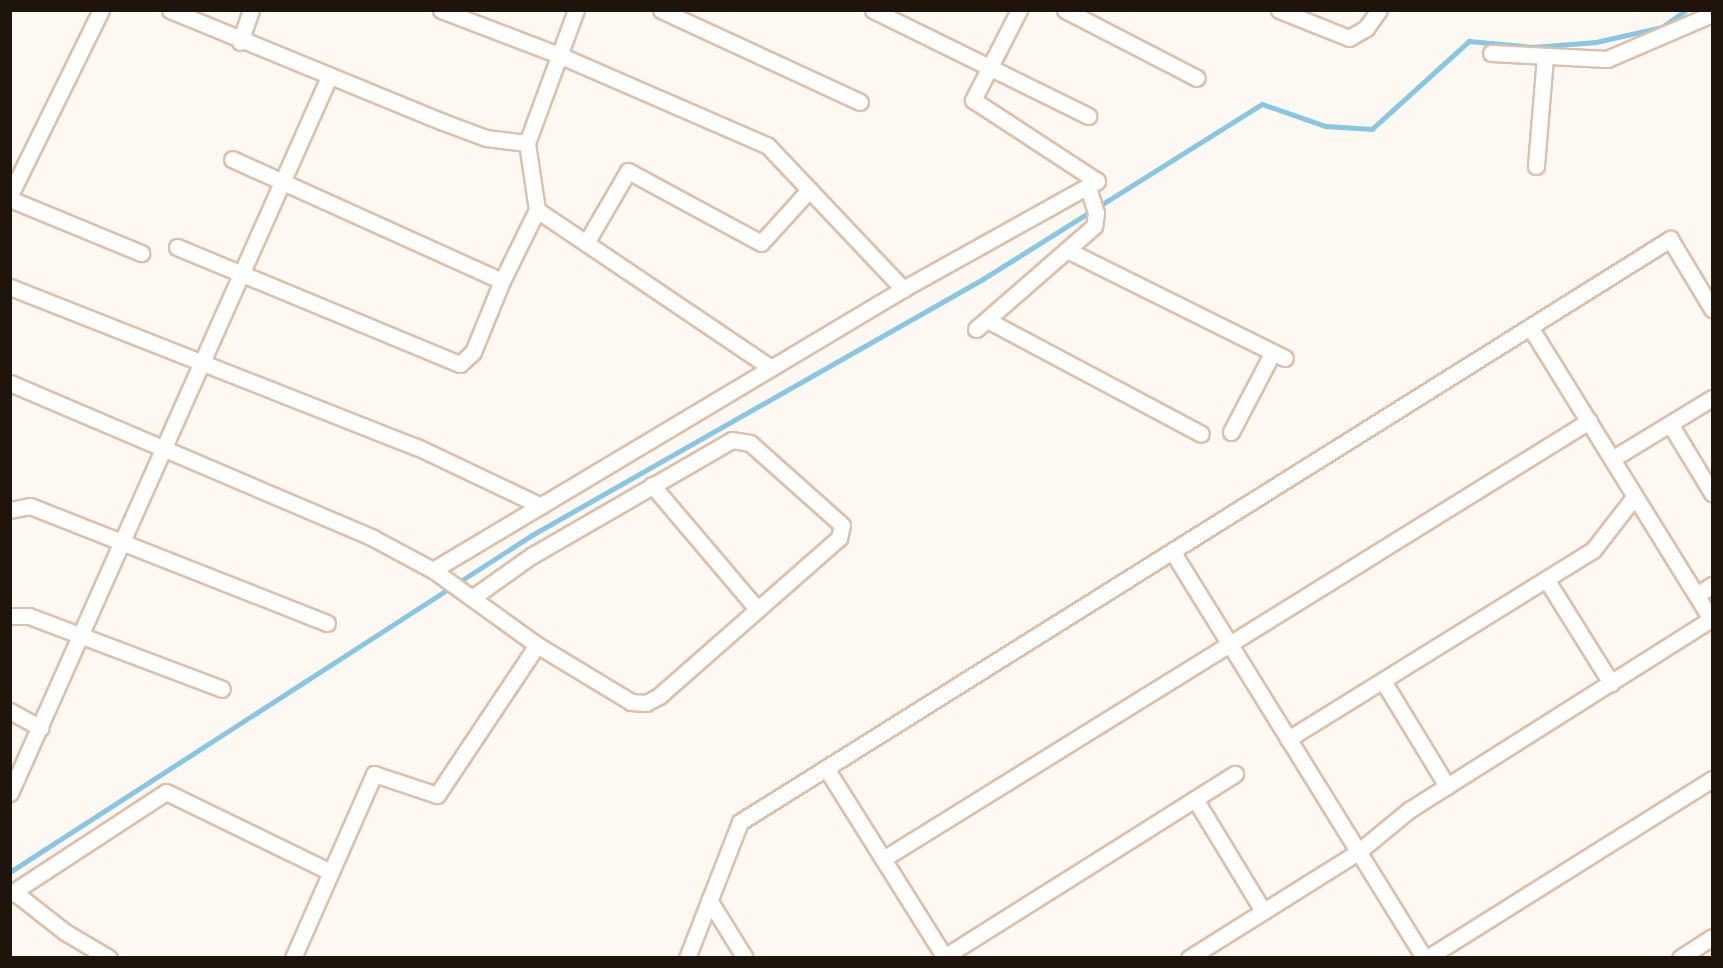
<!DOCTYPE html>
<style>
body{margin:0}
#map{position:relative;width:1723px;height:968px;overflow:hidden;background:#fef8f3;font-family:"Noto Sans",sans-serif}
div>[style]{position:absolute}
.stream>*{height:4.5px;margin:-2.25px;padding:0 2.25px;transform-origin:2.25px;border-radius:2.25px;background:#87c7e3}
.roads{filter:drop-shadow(2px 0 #dcc0aa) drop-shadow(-2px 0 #dcc0aa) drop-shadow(0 2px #dcc0aa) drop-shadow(0 -2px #dcc0aa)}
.street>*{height:15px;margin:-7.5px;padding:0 7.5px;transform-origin:7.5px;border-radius:7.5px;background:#fff}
span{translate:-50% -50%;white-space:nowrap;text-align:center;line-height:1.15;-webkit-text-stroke:5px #fff;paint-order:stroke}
.frame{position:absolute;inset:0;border:12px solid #1e140c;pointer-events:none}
</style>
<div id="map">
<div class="stream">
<i style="left:10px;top:872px;width:621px;rotate:-32.85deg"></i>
<i style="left:532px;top:535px;width:519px;rotate:-29.58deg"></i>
<i style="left:983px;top:279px;width:329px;rotate:-32.1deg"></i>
<i style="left:1262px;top:104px;width:68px;rotate:19deg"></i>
<i style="left:1326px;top:126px;width:46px;rotate:3.7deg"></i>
<i style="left:1372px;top:129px;width:131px;rotate:-42.2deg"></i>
<i style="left:1469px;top:41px;width:64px;rotate:5.4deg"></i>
<i style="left:1533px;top:47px;width:63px;rotate:-4.5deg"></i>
<i style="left:1596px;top:42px;width:68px;rotate:-12.8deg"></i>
<i style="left:1662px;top:27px;width:29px;rotate:-35deg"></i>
</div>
<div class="roads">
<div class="street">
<i style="left:170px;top:10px;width:295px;rotate:22.3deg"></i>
<i style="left:443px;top:122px;width:46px;rotate:20.4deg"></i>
<i style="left:486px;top:138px;width:41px;rotate:7deg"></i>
<i style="left:527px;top:143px;width:142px;rotate:-69.8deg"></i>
<i style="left:441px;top:10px;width:126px;rotate:20.9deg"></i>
<i style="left:559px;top:55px;width:228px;rotate:23.5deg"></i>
<i style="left:768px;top:146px;width:197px;rotate:46.6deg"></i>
<i style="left:661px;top:10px;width:219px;rotate:24.8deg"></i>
<i style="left:873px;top:10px;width:240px;rotate:26.2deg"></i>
<i style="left:1065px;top:10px;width:148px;rotate:27.3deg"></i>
<i style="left:1279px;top:10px;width:75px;rotate:21.8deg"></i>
<i style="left:1349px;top:38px;width:20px;rotate:-30deg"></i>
<i style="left:1366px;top:28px;width:22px;rotate:-54deg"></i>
<i style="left:240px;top:42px;width:34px;rotate:-71deg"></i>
<i style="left:1491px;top:53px;width:116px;rotate:3deg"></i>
<i style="left:1607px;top:59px;width:114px;rotate:-23.2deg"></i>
<i style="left:1536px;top:166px;width:110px;rotate:-85.3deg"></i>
<i style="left:10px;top:195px;width:206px;rotate:-63.8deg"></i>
<i style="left:10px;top:199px;width:142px;rotate:22.4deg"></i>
<i style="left:537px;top:210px;width:282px;rotate:34deg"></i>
<i style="left:586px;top:243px;width:83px;rotate:-59.7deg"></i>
<i style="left:628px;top:171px;width:151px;rotate:28.4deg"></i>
<i style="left:761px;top:243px;width:72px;rotate:-47.8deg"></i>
<i style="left:177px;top:247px;width:306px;rotate:22.5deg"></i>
<i style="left:460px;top:364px;width:18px;rotate:-43deg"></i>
<i style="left:473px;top:352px;width:77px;rotate:-67.8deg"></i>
<i style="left:502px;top:281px;width:296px;rotate:-155.7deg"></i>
<i style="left:1067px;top:250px;width:243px;rotate:26.4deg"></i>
<i style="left:502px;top:281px;width:79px;rotate:-63.8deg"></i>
<i style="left:537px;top:210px;width:68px;rotate:-98.5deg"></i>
<i style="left:10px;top:287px;width:437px;rotate:21.5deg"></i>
<i style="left:417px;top:447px;width:137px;rotate:25.4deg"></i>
<i style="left:987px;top:320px;width:242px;rotate:28deg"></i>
<i style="left:1530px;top:327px;width:346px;rotate:58.2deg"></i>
<i style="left:976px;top:329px;width:157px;rotate:-41.1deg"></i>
<i style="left:1094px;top:226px;width:13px;rotate:-81deg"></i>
<i style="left:1096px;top:213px;width:28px;rotate:-107deg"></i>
<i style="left:10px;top:383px;width:395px;rotate:23.1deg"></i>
<i style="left:373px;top:538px;width:68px;rotate:28.1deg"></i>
<i style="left:433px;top:570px;width:128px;rotate:35.8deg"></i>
<i style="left:537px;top:645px;width:110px;rotate:31.2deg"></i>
<i style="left:631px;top:702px;width:15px;rotate:4deg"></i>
<i style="left:646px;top:703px;width:15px;rotate:-28deg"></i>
<i style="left:659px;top:696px;width:240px;rotate:-41.3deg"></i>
<i style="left:839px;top:538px;width:13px;rotate:-77deg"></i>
<i style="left:842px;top:525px;width:123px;rotate:-138.3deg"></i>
<i style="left:750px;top:443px;width:18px;rotate:-171deg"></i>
<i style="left:732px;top:440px;width:232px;rotate:150deg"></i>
<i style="left:531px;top:556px;width:72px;rotate:144.6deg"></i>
<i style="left:1670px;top:424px;width:81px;rotate:58.7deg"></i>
<i style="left:1231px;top:432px;width:90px;rotate:-62.3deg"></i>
<i style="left:1612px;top:459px;width:117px;rotate:-31.4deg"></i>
<i style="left:652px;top:485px;width:162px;rotate:49.7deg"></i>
<i style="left:10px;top:510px;width:20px;rotate:-11deg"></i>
<i style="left:30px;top:506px;width:319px;rotate:21.5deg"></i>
<i style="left:1172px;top:551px;width:479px;rotate:58.2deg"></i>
<i style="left:433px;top:570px;width:548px;rotate:-30.87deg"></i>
<i style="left:903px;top:289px;width:222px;rotate:-29.1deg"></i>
<i style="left:1097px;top:181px;width:148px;rotate:-146.8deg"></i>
<i style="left:973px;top:100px;width:101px;rotate:-62.9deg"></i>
<i style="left:1546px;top:579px;width:123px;rotate:58deg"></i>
<i style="left:1697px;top:595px;width:18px;rotate:-34deg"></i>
<i style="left:10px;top:616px;width:19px"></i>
<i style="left:29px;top:616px;width:206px;rotate:20.7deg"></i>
<i style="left:1383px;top:681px;width:123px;rotate:58.6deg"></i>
<i style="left:10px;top:711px;width:35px;rotate:29deg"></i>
<i style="left:1288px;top:739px;width:359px;rotate:-31.8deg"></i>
<i style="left:1593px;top:550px;width:68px;rotate:-52.1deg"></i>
<i style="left:826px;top:768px;width:224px;rotate:57.9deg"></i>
<i style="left:10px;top:793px;width:784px;rotate:-65.99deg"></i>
<i style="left:1195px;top:799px;width:131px;rotate:58.7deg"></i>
<i style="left:883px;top:859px;width:831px;rotate:-31.82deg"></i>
<i style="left:14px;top:892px;width:65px;rotate:38.1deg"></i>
<i style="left:65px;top:932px;width:51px;rotate:30.6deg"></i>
<i style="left:10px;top:894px;width:186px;rotate:-33.2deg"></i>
<i style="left:166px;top:792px;width:183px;rotate:25.9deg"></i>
<i style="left:709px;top:900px;width:68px;rotate:58.2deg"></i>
<i style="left:944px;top:957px;width:344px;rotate:-32.2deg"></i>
<i style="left:293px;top:958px;width:201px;rotate:-66.2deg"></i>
<i style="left:374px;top:774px;width:66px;rotate:18.4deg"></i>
<i style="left:437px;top:795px;width:180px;rotate:-56.3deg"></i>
<i style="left:687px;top:958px;width:146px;rotate:-68.7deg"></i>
<i style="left:740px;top:822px;width:1098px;rotate:-32.08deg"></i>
<i style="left:1670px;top:239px;width:82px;rotate:59deg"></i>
<i style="left:1189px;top:958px;width:199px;rotate:-32.1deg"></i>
<i style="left:1358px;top:852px;width:66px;rotate:-39.5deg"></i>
<i style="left:1409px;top:810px;width:357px;rotate:-32.3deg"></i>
<i style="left:1427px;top:958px;width:337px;rotate:-32.1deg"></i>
<i style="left:1680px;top:958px;width:38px;rotate:-33deg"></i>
</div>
</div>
<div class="frame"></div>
</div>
